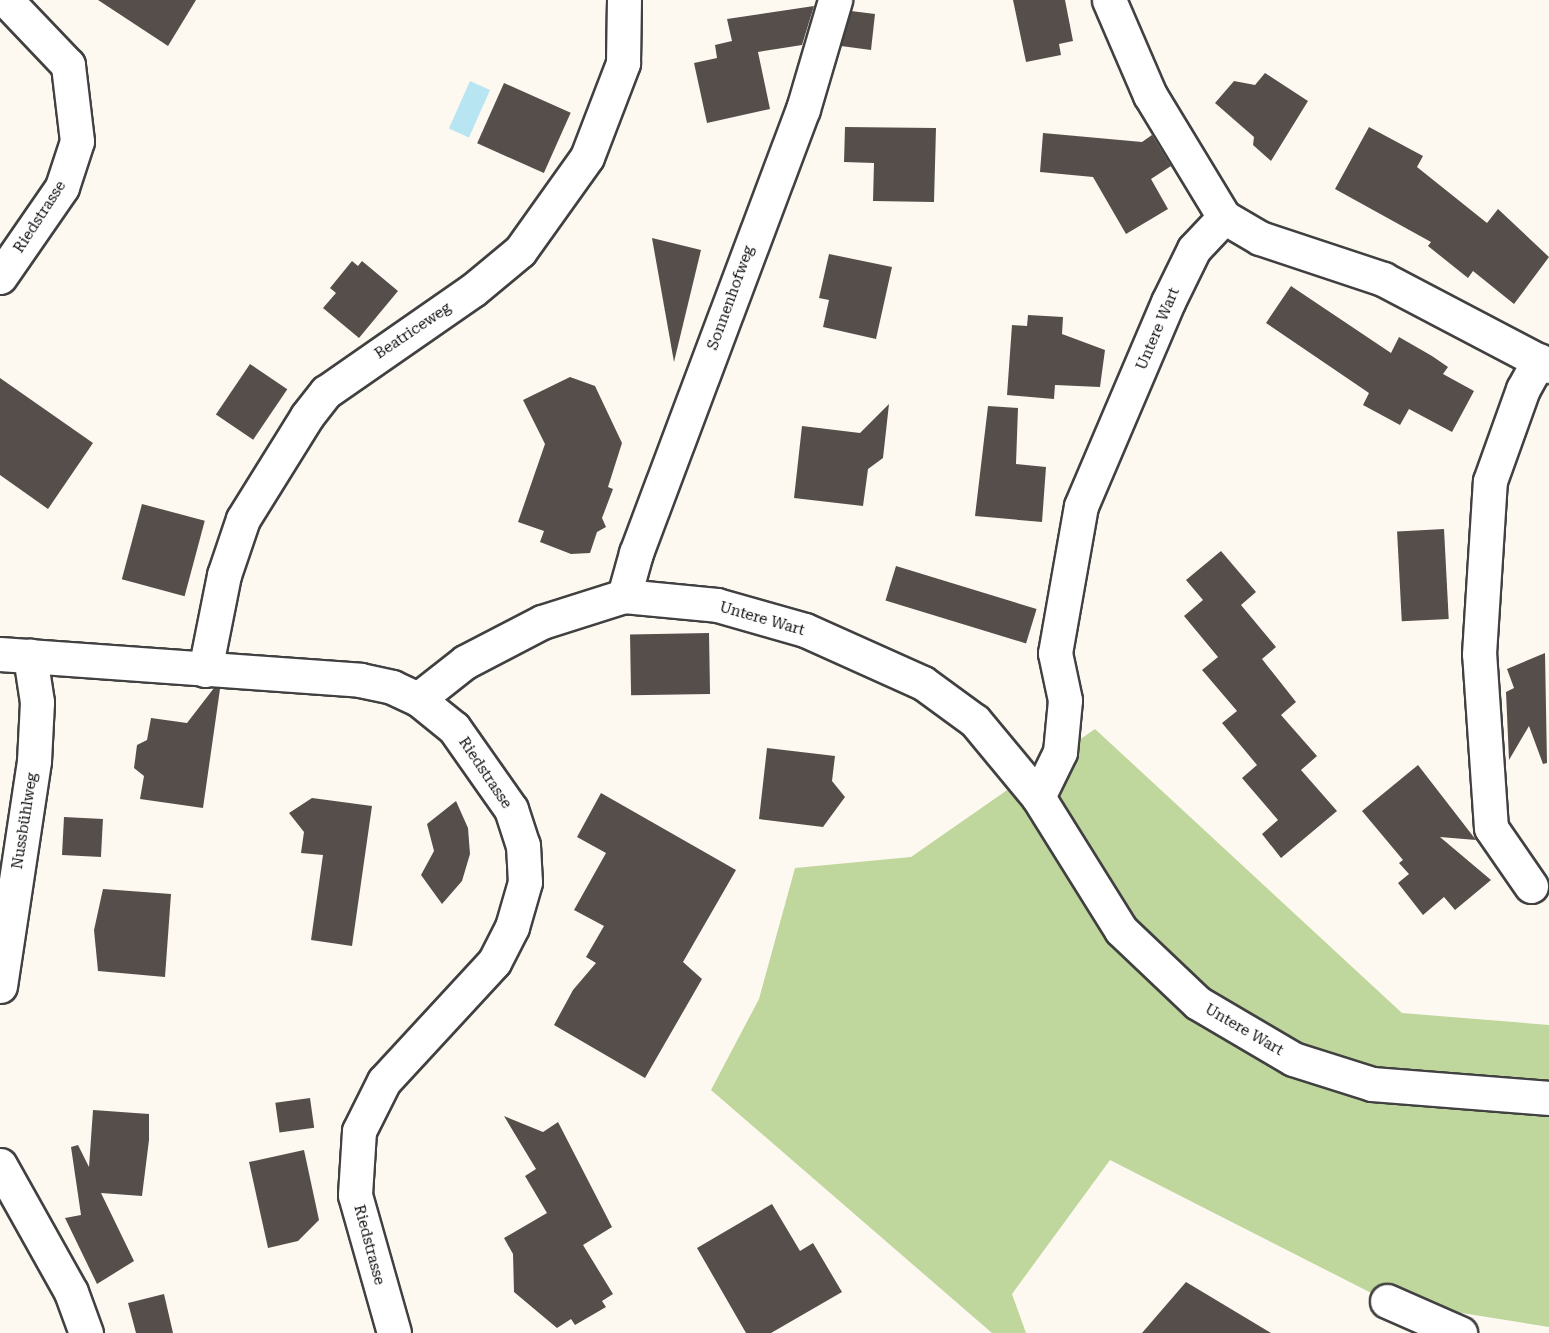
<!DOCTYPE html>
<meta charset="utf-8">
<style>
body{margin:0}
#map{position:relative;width:1549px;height:1333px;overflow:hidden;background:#fef9f0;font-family:"Roboto Serif",serif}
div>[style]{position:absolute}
.forest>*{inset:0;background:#bfd69c}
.water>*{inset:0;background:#b8e5f2;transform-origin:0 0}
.building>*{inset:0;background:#564e4b;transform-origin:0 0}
.roads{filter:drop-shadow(2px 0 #414141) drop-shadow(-2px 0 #414141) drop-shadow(0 2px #414141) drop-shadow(0 -2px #414141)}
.minor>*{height:33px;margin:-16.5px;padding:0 16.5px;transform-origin:16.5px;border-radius:16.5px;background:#fff}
span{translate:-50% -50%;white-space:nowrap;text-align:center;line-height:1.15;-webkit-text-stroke:6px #fff;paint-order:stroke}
.street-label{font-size:15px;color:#0e0e0e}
</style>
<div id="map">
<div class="forest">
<i style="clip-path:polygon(1095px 729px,1402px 1013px,1549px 1025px,1549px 1327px,1387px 1301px,1110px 1160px,1012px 1294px,1026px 1333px,992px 1333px,711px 1090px,759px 999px,795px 868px,911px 857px)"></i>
</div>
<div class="water">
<i style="left:470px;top:81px;width:22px;height:52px;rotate:24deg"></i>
</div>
<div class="building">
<i style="clip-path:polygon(98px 0,196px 0,168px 46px)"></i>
<i style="clip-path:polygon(1013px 0,1065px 0,1073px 41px,1059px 44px,1061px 55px,1026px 62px)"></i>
<i style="clip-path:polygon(814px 6px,802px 45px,758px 52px,770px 109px,707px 123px,694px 63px,717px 58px,715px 45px,732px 41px,727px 19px)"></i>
<i style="clip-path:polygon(851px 11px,875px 14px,871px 50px,841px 46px)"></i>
<i style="clip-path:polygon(1265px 73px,1308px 101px,1271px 161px,1253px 145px,1254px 137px,1215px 103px,1234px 81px,1255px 85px)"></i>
<i style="left:504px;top:83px;width:73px;height:66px;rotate:24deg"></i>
<i style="clip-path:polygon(845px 127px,936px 128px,934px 202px,873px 201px,874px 163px,844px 162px)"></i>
<i style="clip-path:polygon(1369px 127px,1423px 156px,1417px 167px,1487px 223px,1498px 209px,1549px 257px,1514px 304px,1473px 271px,1468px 278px,1428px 246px,1431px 242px,1335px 189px)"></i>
<i style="clip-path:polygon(1043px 133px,1142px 142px,1152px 135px,1171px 166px,1151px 179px,1168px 209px,1126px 234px,1093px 177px,1040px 172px)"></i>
<i style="clip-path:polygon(652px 238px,701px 250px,674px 362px)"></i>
<i style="clip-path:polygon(829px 254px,892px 267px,876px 339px,823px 327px,829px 300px,819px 298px)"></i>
<i style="clip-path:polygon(352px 261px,358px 266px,362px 261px,398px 291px,359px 338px,323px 308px,336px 293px,330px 288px)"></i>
<i style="clip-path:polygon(1291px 286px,1391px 353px,1399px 337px,1432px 356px,1448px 367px,1443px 374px,1474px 391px,1452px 432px,1409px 409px,1400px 425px,1363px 405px,1369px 393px,1266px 323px)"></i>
<i style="clip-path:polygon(1028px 315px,1063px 317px,1062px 334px,1105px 350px,1100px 387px,1055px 385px,1054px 399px,1007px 395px,1012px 325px,1027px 326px)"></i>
<i style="left:250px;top:364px;width:45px;height:61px;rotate:34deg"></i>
<i style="clip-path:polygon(570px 377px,595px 386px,622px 443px,608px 487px,613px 489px,602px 518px,606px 527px,597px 532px,590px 553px,571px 554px,540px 542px,544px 531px,518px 522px,545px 444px,523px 400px)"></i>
<i style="clip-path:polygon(0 378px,93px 443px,48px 509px,0 475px)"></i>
<i style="clip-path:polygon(889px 404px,883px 458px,868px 469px,863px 506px,794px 498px,802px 426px,860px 433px)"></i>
<i style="clip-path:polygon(988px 406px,1018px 408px,1016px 464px,1046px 467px,1042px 522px,975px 516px)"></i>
<i style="left:142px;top:504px;width:65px;height:78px;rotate:15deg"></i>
<i style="left:1444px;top:529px;width:90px;height:47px;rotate:87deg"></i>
<i style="clip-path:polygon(1221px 551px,1256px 592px,1241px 605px,1276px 647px,1262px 659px,1296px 702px,1281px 715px,1317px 756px,1301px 770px,1337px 811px,1281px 858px,1262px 834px,1278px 820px,1242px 778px,1257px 765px,1222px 723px,1237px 711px,1202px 670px,1218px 657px,1184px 616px,1203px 600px,1186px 580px)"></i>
<i style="left:896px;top:566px;width:147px;height:36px;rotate:17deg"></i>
<i style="left:709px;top:633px;width:61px;height:79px;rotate:89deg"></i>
<i style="clip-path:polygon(1545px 653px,1547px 763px,1543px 764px,1529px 726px,1509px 760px,1506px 692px,1514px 688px,1507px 669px)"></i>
<i style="clip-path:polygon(214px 688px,220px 689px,203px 808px,140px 799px,144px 776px,134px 768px,137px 745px,147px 740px,151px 718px,187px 723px)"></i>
<i style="clip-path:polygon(767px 748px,835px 756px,832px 781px,845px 797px,823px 827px,759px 819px)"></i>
<i style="clip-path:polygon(1418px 765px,1476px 840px,1440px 837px,1491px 880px,1455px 910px,1444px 897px,1423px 915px,1398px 883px,1409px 874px,1399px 863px,1403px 860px,1362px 811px)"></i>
<i style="clip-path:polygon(601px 793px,736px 870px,683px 962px,702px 979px,645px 1078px,554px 1025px,573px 990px,596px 963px,586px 957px,604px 926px,574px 910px,606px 853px,577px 837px)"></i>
<i style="clip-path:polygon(312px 798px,372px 806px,352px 946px,311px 940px,323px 855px,301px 853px,304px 832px,289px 813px)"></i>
<i style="clip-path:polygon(456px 801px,468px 828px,470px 854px,462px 881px,442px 904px,421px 875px,434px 851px,427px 824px)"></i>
<i style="left:64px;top:817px;width:39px;height:38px;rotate:3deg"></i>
<i style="clip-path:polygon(103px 889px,171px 894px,165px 977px,98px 971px,94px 930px)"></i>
<i style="left:310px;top:1098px;width:30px;height:35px;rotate:82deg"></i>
<i style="clip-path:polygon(93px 1110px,149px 1114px,149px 1140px,142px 1196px,101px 1193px,134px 1261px,97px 1284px,65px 1218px,81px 1215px,71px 1147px,78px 1145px,89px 1167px)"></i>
<i style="clip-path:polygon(504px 1116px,543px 1132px,558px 1122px,612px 1227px,583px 1245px,613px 1294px,602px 1301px,606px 1307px,575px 1325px,571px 1319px,557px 1328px,514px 1292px,513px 1254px,504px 1238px,547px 1213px,525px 1176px,536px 1169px)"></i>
<i style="clip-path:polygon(304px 1150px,319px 1220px,298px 1241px,268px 1248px,249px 1162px)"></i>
<i style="clip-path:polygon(772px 1204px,800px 1251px,813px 1243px,842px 1292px,771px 1333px,746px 1333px,697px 1248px)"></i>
<i style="clip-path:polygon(1186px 1282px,1271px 1333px,1142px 1333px)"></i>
<i style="clip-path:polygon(164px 1294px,173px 1333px,136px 1333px,128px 1303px)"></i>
</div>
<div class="roads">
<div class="minor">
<i style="left:1109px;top:0;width:103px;rotate:66.7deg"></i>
<i style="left:1150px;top:95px;width:143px;rotate:58.8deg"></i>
<i style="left:1224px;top:217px;width:42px;rotate:30.3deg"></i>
<i style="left:1260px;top:238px;width:130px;rotate:18.4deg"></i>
<i style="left:1383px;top:279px;width:187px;rotate:27.7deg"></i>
<i style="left:0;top:277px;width:109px;rotate:-55.4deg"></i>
<i style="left:62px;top:187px;width:48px;rotate:-71.9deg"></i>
<i style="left:77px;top:141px;width:77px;rotate:-96.8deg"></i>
<i style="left:68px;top:65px;width:90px;rotate:-133.6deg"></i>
<i style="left:624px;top:596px;width:45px;rotate:-74.4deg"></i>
<i style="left:636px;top:553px;width:474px;rotate:-69.4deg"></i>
<i style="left:803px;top:109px;width:114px;rotate:-73.6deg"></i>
<i style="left:0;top:654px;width:361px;rotate:4.1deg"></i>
<i style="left:360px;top:680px;width:33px;rotate:12deg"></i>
<i style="left:392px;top:687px;width:29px;rotate:25deg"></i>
<i style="left:418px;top:699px;width:46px;rotate:38.9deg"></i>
<i style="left:454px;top:728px;width:99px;rotate:54.9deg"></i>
<i style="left:511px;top:809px;width:38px;rotate:72deg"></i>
<i style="left:523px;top:845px;width:37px;rotate:87deg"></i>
<i style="left:525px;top:882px;width:47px;rotate:106.1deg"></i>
<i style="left:512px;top:927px;width:39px;rotate:117deg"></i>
<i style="left:494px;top:962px;width:162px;rotate:132.7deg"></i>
<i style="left:384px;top:1081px;width:56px;rotate:116.6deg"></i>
<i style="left:359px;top:1131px;width:64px;rotate:93.6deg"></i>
<i style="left:355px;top:1195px;width:143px;rotate:74.2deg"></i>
<i style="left:205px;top:670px;width:97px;rotate:-78.7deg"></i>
<i style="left:224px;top:575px;width:59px;rotate:-71.3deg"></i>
<i style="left:243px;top:519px;width:121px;rotate:-58.1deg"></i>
<i style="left:307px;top:416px;width:31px;rotate:-52deg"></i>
<i style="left:326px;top:392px;width:179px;rotate:-34.8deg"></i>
<i style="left:473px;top:290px;width:61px;rotate:-39.7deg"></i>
<i style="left:520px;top:251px;width:115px;rotate:-54.5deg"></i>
<i style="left:587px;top:157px;width:101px;rotate:-69deg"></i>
<i style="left:623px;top:63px;width:63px;rotate:-89.1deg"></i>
<i style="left:418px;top:699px;width:60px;rotate:-38.2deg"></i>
<i style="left:465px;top:662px;width:87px;rotate:-27.5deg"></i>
<i style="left:542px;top:622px;width:86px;rotate:-17.6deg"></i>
<i style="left:624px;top:596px;width:93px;rotate:5.5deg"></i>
<i style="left:717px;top:605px;width:91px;rotate:15.9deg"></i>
<i style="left:805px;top:630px;width:129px;rotate:24.2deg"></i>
<i style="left:923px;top:683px;width:64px;rotate:36.2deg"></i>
<i style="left:975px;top:721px;width:99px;rotate:50.3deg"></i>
<i style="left:1038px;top:797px;width:157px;rotate:58deg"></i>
<i style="left:1121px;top:930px;width:106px;rotate:43.5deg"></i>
<i style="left:1198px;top:1003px;width:110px;rotate:30.5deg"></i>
<i style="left:1293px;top:1059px;width:83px;rotate:17.6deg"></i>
<i style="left:1372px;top:1084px;width:178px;rotate:4.5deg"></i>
<i style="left:1038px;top:797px;width:50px;rotate:-63.9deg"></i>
<i style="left:1060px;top:752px;width:52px;rotate:-84.5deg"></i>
<i style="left:1065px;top:700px;width:48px;rotate:-102deg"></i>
<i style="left:1055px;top:653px;width:149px;rotate:-80deg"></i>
<i style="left:1081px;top:506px;width:222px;rotate:-66.9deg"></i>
<i style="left:1168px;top:302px;width:59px;rotate:-63.9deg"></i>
<i style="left:1194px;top:249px;width:44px;rotate:-46.8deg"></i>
<i style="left:1531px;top:886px;width:70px;rotate:-124.6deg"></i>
<i style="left:1491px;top:828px;width:174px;rotate:-93.9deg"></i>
<i style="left:1479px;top:654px;width:173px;rotate:-86.4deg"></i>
<i style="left:1490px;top:481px;width:98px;rotate:-70.3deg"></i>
<i style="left:1523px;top:389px;width:33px;rotate:-61deg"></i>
<i style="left:0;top:986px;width:228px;rotate:-81.4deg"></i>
<i style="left:34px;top:761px;width:59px;rotate:-87.1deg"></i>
<i style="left:37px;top:702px;width:47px;rotate:-98.7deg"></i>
<i style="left:0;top:1165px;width:145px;rotate:60.8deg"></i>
<i style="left:71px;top:1292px;width:44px;rotate:69.9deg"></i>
<i style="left:1387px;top:1301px;width:80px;rotate:23.7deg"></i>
</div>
</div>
<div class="street-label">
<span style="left:40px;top:217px;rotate:-57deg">Riedstrasse</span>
<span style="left:731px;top:298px;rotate:-70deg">Sonnenhofweg</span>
<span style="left:1158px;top:329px;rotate:-67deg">Untere Wart</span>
<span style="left:413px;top:331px;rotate:-34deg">Beatriceweg</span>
<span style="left:762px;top:619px;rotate:16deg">Untere Wart</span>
<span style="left:485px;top:773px;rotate:56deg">Riedstrasse</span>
<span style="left:25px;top:821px;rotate:-81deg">Nussbühlweg</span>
<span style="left:1244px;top:1030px;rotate:30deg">Untere Wart</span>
<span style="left:369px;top:1245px;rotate:75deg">Riedstrasse</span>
</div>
</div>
